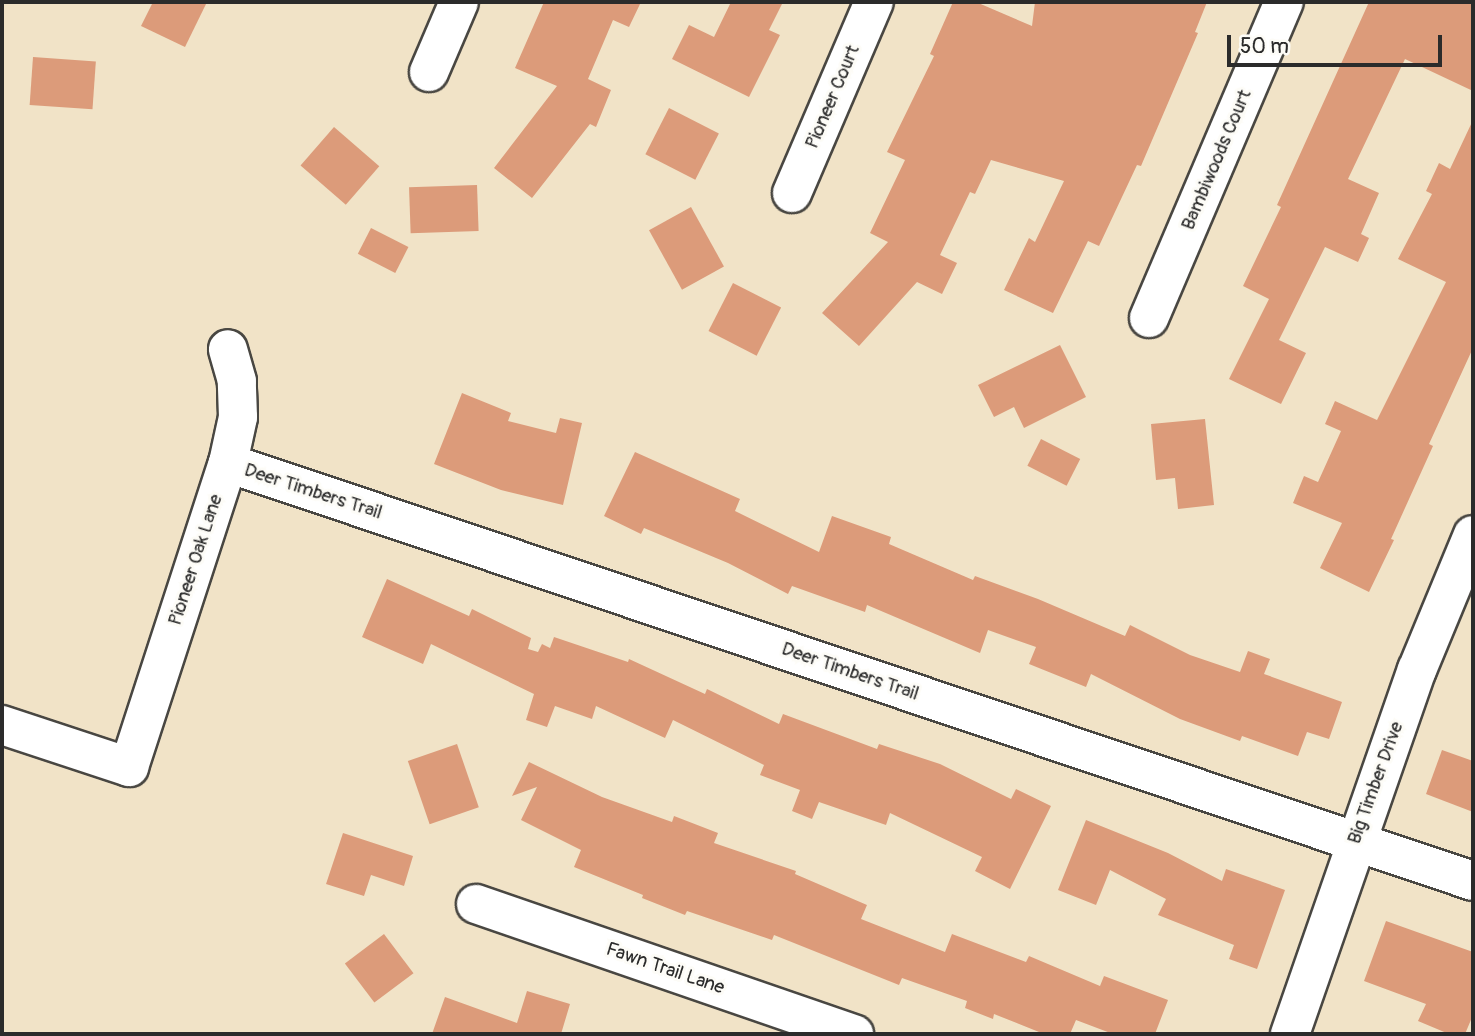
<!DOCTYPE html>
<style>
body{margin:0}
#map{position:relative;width:1475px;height:1036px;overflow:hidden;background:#f1e3c7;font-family:Pangolin,sans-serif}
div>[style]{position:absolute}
.building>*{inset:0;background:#dc9b7a;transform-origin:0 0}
.roads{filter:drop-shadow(2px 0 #494742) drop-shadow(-2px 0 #494742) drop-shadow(0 2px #494742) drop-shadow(0 -2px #494742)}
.minor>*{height:38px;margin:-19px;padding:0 19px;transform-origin:19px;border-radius:19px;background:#fff}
span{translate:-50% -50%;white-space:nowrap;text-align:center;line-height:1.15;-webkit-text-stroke:6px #fdfcf7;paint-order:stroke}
.street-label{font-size:19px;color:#2b2b2b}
.frame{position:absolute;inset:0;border:4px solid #2b2b2b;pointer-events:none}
.scale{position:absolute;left:1227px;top:35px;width:215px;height:32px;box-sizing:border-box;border:4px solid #2b2b2b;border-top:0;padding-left:9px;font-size:21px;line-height:24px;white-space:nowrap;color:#2b2b2b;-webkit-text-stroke:5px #fdfcf7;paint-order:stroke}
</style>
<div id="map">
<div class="building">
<i style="clip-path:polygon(153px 2px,207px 2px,185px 47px,141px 26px)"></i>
<i style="clip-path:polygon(544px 2px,641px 2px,629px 27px,613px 20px,588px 79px,611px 90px,596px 127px,590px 124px,532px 198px,494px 168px,557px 86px,515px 68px)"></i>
<i style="clip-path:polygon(731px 2px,783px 2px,769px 30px,780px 35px,749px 97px,672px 59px,689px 25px,714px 37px)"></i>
<i style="clip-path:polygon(953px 2px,976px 2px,1032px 26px,1035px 2px,1207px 2px,1195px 32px,1198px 33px,1141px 166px,1137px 165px,1099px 246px,1088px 241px,1053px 313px,1004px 290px,1029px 238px,1035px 242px,1064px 181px,991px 160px,975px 194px,970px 192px,940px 255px,957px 263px,942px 294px,917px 282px,859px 346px,822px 313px,888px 242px,870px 233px,905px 160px,887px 152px,934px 56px,930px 54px)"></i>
<i style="clip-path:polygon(1369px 2px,1473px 2px,1473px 91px,1405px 59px,1348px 179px,1379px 193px,1361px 234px,1369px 238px,1358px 262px,1325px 247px,1279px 340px,1306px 353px,1281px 404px,1229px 379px,1269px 299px,1243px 286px,1281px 207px,1277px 205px)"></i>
<i style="left:33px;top:57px;width:63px;height:48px;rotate:4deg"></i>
<i style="left:669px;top:108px;width:56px;height:52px;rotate:27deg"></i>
<i style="clip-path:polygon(1473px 120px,1473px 348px,1429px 444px,1433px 446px,1391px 539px,1394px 540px,1369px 592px,1320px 568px,1342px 523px,1293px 503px,1304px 476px,1318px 482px,1341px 431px,1325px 424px,1335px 401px,1377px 420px,1446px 282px,1398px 259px,1432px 194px,1426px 191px,1439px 163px,1450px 169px)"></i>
<i style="left:334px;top:127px;width:60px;height:51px;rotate:41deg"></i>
<i style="left:477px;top:185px;width:46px;height:68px;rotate:88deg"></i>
<i style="left:691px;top:207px;width:68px;height:48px;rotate:61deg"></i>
<i style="left:371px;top:228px;width:42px;height:29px;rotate:27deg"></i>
<i style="left:733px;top:283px;width:54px;height:54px;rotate:27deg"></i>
<i style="clip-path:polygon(1060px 345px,1086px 397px,1024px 428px,1014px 407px,994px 417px,978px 385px)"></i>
<i style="clip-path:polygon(462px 393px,511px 413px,508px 421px,556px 433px,560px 418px,582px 423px,563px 505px,501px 490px,434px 464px)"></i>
<i style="clip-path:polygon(1205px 419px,1214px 505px,1178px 509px,1175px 478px,1156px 480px,1151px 424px)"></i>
<i style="left:1041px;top:439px;width:44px;height:30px;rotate:27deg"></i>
<i style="clip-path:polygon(635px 452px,740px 499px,735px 511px,819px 552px,832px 516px,891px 537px,889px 544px,973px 580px,975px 576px,1038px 599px,1125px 636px,1130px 625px,1190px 655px,1240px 672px,1248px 651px,1270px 659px,1264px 674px,1342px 702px,1329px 739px,1307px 732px,1298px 756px,1242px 736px,1240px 741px,1180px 719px,1091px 674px,1086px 687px,1029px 664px,1036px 647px,988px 630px,980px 653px,867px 605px,865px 612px,792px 586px,788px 594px,728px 563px,644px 528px,641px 534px,604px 516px)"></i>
<i style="clip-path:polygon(387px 579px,469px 616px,472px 609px,531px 638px,528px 649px,538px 652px,542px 644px,550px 648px,554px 637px,628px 662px,629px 659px,705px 694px,707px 689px,779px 724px,783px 714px,877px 749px,879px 744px,940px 764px,1011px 799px,1016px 789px,1051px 806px,1010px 889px,975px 871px,982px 857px,890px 813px,886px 825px,819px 802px,812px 819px,792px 811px,800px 790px,760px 775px,764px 765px,673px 720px,665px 738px,596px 706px,592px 719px,555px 706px,547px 727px,526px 720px,534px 694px,431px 644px,423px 664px,362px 637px)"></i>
<i style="left:457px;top:744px;width:67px;height:52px;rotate:71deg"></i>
<i style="clip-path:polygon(1442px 750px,1473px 761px,1473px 812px,1426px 794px)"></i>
<i style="clip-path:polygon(529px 762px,602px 797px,672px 822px,674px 816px,718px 833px,714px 843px,796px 871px,795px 874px,867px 905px,861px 919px,945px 952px,952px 934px,1026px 962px,1029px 956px,1100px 986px,1104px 976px,1168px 1000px,1155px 1034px,1113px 1034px,1076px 1020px,1070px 1034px,1044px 1034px,994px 1014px,993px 1019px,965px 1008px,967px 1001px,902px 978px,899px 985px,774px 935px,772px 940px,687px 911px,685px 915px,642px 898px,643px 895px,574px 867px,581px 850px,521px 820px,537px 787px,512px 796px)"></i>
<i style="clip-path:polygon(1086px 820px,1168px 853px,1222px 881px,1226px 869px,1285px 890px,1257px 969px,1229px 959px,1234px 945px,1158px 915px,1166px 899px,1110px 870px,1096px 905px,1058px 890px)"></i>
<i style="clip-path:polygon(343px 833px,413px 856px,404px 886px,371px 875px,364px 896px,326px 884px)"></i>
<i style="clip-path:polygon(1386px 921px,1473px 952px,1473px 1015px,1465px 1034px,1449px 1034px,1418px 1021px,1426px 1004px,1364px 981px)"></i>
<i style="left:384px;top:934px;width:49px;height:49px;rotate:53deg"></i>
<i style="clip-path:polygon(527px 991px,570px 1004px,561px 1034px,432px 1034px,445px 997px,517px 1023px)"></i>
</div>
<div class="roads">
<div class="minor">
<i style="left:429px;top:72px;width:76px;rotate:-66.8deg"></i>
<i style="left:792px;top:193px;width:208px;rotate:-66.8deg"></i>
<i style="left:1149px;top:318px;width:344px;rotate:-66.9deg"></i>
<i style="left:228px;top:463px;width:1313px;rotate:18.56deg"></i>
<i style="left:2px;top:725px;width:134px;rotate:18.3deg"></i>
<i style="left:129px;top:767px;width:320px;rotate:-72deg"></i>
<i style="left:228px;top:463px;width:47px;rotate:-77.7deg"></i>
<i style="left:238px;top:417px;width:36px;rotate:-92deg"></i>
<i style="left:237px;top:381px;width:33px;rotate:-106deg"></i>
<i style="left:476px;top:904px;width:400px;rotate:19deg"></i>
<i style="left:1290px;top:1034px;width:386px;rotate:-70.8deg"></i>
<i style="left:1417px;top:670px;width:146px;rotate:-67.5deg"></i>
</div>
</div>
<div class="street-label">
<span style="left:833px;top:97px;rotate:-67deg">Pioneer Court</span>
<span style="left:1217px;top:160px;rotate:-67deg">Bambiwoods Court</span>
<span style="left:313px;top:492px;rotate:18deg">Deer Timbers Trail</span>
<span style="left:196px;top:560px;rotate:-72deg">Pioneer Oak Lane</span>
<span style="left:850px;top:672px;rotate:19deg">Deer Timbers Trail</span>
<span style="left:1376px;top:783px;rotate:-70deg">Big Timber Drive</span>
<span style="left:665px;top:969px;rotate:19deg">Fawn Trail Lane</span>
</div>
<div class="frame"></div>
<div class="scale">50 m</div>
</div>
